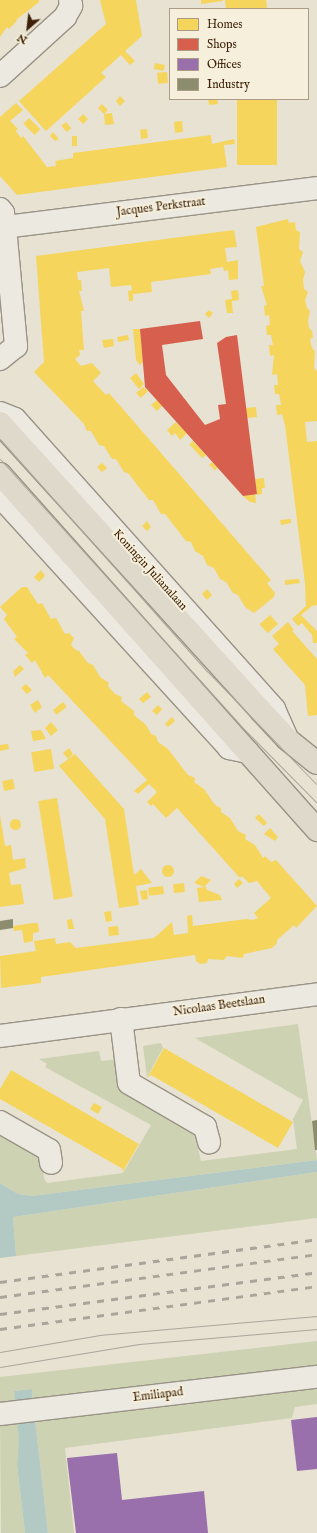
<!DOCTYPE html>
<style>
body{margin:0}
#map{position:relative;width:317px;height:1533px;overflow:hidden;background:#e7e2d1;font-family:"IM FELL English",serif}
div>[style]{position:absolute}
.green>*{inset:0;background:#cdd3b2}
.water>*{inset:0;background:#b3c9c3}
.homes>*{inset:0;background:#f6d55c;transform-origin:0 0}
.round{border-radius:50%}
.shops>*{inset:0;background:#d6604d}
.offices>*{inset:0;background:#9970ab}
.industry>*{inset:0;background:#8c8c6e}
.roads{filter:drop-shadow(1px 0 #999286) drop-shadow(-1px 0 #999286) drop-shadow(0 1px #999286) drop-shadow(0 -1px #999286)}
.minor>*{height:22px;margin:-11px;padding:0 11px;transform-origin:11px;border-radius:11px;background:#ece9e0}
.major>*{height:22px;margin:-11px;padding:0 11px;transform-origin:11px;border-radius:11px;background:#dfd9cb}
.tram>*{height:1px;margin:-0.5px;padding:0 0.5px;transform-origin:0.5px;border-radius:0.5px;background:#aaa59b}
.rail>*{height:3px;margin-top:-1.5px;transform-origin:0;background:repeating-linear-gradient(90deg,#aaa59b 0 7px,transparent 0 14px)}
span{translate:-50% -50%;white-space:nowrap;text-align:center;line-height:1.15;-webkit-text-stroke:4px #f5efdb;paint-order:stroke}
.street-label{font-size:12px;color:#3d2007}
.legend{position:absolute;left:169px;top:8px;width:140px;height:92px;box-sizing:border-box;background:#f5efdb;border:1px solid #ab9c86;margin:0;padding:5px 7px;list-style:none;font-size:12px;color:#3d2007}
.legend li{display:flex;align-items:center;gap:8px;height:20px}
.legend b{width:20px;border:1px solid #ab9c86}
.north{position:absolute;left:8px;top:8px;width:40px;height:40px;-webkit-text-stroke:3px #f5efdb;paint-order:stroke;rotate:208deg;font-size:11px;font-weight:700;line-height:16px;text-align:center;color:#3d2007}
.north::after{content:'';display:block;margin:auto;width:14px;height:18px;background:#3d2007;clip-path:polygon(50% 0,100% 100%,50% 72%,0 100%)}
</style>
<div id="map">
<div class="green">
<i style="clip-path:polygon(298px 1024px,317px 1160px,32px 1196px,18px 1194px,0 1183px,0 1129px,40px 1153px,44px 1178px,47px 1183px,123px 1173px,151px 1125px,45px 1067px,47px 1064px,39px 1059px,99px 1051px,101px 1061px,118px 1059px,194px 1132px,201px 1161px,297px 1149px,293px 1119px,303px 1100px,195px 1038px)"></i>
<i style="clip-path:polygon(161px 1043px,163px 1048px,147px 1077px,143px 1046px)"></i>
<i style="clip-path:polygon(317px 1172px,317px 1218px,16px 1256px,13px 1217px)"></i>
<i style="clip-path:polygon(317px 1341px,317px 1371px,33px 1403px,32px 1389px,14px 1391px,16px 1405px,0 1409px,0 1377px)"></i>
<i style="clip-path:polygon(317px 1386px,317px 1404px,295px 1407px,292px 1418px,65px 1448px,74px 1533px,48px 1533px,34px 1413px)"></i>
<i style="clip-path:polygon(18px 1417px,19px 1439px,17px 1465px,25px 1533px,1px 1533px,0 1419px)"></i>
</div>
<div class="water">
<i style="clip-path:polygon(317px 1160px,317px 1172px,13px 1217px,16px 1256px,0 1258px,0 1183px,18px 1194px,32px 1196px)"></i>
<i style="clip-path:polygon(32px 1389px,33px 1403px,48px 1533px,25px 1533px,17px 1465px,19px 1439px,14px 1391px)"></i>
</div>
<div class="homes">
<i style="clip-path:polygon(0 0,39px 0,39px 2px,16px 20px,17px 21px,9px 29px,7px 27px,0 37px)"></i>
<i style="clip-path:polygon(100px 0,136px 0,142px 36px,125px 51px,135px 61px,130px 65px,121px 55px,101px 73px,106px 77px,46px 131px,19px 101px,106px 24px)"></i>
<i style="clip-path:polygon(201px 0,223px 0,223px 1px,201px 4px)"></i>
<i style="clip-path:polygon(225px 0,266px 0,267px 6px,266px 9px,226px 9px)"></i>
<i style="left:155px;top:63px;width:10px;height:6px;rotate:11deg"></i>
<i style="left:167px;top:72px;width:11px;height:10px;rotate:85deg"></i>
<i style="clip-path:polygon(120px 96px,125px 101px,120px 106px,116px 101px)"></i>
<i style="clip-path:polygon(208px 99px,217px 99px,218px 104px,209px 105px)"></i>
<i style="left:237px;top:99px;width:40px;height:66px"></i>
<i style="clip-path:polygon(16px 103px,23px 110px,10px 121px,18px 129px,16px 131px,21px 138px,23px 136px,47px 167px,56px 166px,55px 161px,73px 158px,73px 153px,211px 135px,212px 144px,234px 139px,235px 144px,224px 145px,227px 167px,17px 195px,0 176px,0 117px)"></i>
<i style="clip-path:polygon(102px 104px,108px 110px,104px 114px,112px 113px,114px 124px,105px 125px,104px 114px,98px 108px)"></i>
<i style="left:83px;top:114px;width:7px;height:7px;rotate:45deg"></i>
<i style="left:29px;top:118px;width:16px;height:8px;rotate:45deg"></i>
<i style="left:182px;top:121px;width:11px;height:8px;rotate:85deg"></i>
<i style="left:66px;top:122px;width:8px;height:6px;rotate:50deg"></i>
<i style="left:147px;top:129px;width:9px;height:7px;rotate:84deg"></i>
<i style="clip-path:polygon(53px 132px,59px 139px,55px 141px,50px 136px)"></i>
<i style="left:72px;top:136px;width:5px;height:10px"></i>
<i style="clip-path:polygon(288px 219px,289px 223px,295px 222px,296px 230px,300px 232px,299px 249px,303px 252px,300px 261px,305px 272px,303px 280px,304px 289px,308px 292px,305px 300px,307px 308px,310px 311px,308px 320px,309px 328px,312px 331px,313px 337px,310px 339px,312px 348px,315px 351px,314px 368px,317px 371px,317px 421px,305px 422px,307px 442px,317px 441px,317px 605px,312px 606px,301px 615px,317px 631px,317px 643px,313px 643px,312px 635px,302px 623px,298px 626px,292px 619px,306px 606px,305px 583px,285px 425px,282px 414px,277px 415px,276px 405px,281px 405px,279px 394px,275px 394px,274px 385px,278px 385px,277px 374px,272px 375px,274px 355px,270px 356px,269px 345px,273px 345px,271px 335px,267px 335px,266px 326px,270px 325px,269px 315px,265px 316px,264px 306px,267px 305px,261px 286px,264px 286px,256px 227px)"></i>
<i style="clip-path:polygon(234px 230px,237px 247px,225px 248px,227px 262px,238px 260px,238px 279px,229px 280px,228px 270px,224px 271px,223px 267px,210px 269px,211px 274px,151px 282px,152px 292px,133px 294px,133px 301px,129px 301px,128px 291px,132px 290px,131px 285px,111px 287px,109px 268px,77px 272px,78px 280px,81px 280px,82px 291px,79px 291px,84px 311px,81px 311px,84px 350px,79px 350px,80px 355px,75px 359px,81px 366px,92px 363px,101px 373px,93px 381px,106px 395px,109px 393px,271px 580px,267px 583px,275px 593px,274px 597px,254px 613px,245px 607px,238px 595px,233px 593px,226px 582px,220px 579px,214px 568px,207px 565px,203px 556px,195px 551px,191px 542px,186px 541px,165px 514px,161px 514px,153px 500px,149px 500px,128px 473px,124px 472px,116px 459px,112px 459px,104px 446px,99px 445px,91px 431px,87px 431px,84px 424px,34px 372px,44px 362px,36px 256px)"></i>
<i style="clip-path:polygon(238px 290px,239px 300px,232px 301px,233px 313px,227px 313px,225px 300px,232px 299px,231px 291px)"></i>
<i style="clip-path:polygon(209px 310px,213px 313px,209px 318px,205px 314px)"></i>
<i style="clip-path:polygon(133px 329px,140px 329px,143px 362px,140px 365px,136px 360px)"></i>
<i style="left:128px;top:335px;width:5px;height:11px;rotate:79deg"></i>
<i style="clip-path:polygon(113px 339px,114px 346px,104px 348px,102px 340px)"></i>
<i style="clip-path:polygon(136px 373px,144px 384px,139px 389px,130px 378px)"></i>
<i style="clip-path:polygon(143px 387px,148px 391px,141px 398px,136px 393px)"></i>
<i style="clip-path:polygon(157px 400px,162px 406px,157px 411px,151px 405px)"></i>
<i style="left:256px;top:407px;width:10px;height:10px;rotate:84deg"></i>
<i style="clip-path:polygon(176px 422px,187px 433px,180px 440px,175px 433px,172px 436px,167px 430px)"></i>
<i style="left:193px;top:441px;width:19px;height:5px;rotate:47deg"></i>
<i style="left:212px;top:462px;width:8px;height:4px;rotate:45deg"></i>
<i style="clip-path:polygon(102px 463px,107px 468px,102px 472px,97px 467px)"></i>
<i style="clip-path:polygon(264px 478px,265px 488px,262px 488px,262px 494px,257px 495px,255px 479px)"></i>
<i style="clip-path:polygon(255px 494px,256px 503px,250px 502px,243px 496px)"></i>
<i style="clip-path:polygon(291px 519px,291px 523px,281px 525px,280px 520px)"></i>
<i style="clip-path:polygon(147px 521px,151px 527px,147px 531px,142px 526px)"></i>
<i style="clip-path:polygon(41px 570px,45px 576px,39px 582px,34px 577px)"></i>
<i style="clip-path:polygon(299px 579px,300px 583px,285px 585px,285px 580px)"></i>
<i style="clip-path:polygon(22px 587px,27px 587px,38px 604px,42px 603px,51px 619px,56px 618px,65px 634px,69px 633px,74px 638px,71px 645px,76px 650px,79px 651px,88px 663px,93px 665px,100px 677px,109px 683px,108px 686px,115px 694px,122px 697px,121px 701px,134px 711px,134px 715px,146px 725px,151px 734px,156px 736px,158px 742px,168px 749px,188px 775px,195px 778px,194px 782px,204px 789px,215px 805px,221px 808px,221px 812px,230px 818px,238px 831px,246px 835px,245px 839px,255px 845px,263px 858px,265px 856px,271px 862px,276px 860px,317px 906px,298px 926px,296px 928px,294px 925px,277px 940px,277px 943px,272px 948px,244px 954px,243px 958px,227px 956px,224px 960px,208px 959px,207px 963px,200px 964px,196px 961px,195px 955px,41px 977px,41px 983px,1px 988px,0 956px,36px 951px,34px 941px,55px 938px,56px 944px,70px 942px,76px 948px,154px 938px,172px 922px,174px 935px,188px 933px,187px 916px,192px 915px,193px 926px,246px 919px,253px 920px,258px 918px,254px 913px,271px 898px,257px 881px,249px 883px,242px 876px,240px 878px,177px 808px,166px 818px,153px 804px,151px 806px,147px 802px,157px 792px,149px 784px,138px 794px,134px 791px,147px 780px,48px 675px,45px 678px,35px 660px,32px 663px,25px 655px,28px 653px,14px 639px,17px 637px,4px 619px,7px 615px,0 607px)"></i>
<i style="clip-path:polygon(207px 589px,212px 595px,207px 600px,202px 594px)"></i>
<i style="left:270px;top:615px;width:12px;height:14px;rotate:48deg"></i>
<i style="clip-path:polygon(288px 622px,294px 630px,292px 631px,317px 659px,317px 715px,308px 716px,305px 685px,273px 649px,279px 644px,272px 636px)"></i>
<i style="clip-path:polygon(20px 665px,24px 669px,15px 677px,13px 671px)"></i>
<i style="clip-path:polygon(26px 684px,32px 690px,27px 694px,21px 688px)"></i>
<i style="clip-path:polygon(147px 692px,151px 697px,143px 703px,139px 699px)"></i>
<i style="clip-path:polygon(38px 700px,42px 707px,35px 713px,30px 705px)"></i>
<i style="left:63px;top:702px;width:6px;height:13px;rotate:51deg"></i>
<i style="left:158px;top:705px;width:6px;height:8px;rotate:45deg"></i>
<i style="clip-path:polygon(172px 717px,175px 721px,168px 727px,165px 724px)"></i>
<i style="clip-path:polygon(51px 722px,58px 730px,51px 736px,45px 728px)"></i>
<i style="clip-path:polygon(41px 730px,46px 739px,33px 741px,31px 731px)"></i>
<i style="clip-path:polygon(8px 744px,9px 749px,0 751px,0 745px)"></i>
<i style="clip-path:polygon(69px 748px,73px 754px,68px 759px,63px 753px)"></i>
<i style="left:51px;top:749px;width:20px;height:20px;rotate:81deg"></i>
<i style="clip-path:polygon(75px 754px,124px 809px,134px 875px,141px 869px,152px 883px,136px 886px,139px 905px,119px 908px,105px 819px,59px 766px)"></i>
<i style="left:13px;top:779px;width:10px;height:11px;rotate:79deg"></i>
<i style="left:57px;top:798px;width:100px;height:19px;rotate:81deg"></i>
<i style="clip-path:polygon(259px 814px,267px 823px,264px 826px,255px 818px)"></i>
<i style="clip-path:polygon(0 815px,5px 846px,11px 845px,13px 860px,25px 858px,26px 868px,9px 873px,11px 885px,21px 884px,24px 904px,0 907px)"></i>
<i class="round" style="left:9.5px;top:818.5px;width:11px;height:11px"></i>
<i style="clip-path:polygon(270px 828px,278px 837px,275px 841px,264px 834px)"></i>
<i class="round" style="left:162px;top:865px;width:12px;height:12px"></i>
<i style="clip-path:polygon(201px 876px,211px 880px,204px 887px,194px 883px)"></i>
<i style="clip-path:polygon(239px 879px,243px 883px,237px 888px,234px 884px)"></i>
<i style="left:184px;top:883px;width:9px;height:11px;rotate:84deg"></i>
<i style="left:163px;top:886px;width:8px;height:15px;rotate:83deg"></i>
<i style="clip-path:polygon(206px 887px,207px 890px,220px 895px,222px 900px,199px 902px,197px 888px)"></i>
<i style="clip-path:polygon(147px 890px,148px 899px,142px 900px,140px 891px)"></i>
<i style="clip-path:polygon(111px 911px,112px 921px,106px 922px,104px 912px)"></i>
<i style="clip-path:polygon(72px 919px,74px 929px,68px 929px,67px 920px)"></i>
<i style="clip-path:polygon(33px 923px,38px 923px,39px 932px,33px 933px,33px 941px,24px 943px,22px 930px,14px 931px,13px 926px)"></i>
<i style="left:118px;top:926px;width:9px;height:10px;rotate:84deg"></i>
<i style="clip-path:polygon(164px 1048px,293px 1122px,278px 1148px,151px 1075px,147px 1078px)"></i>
<i style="clip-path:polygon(11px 1070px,139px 1144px,122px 1173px,123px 1169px,0 1099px,0 1089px)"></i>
<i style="clip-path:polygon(94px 1103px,102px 1107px,98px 1114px,90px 1109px)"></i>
</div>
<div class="shops">
<i style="clip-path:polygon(200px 321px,203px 339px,162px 345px,166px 375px,205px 425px,220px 419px,218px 405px,226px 404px,217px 343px,226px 337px,237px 335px,257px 494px,243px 496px,145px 387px,140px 329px)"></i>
</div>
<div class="offices">
<i style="clip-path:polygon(317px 1417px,317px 1469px,297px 1471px,291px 1420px)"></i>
<i style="clip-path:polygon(117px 1453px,122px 1500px,204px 1491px,208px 1533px,76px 1533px,67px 1458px)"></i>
</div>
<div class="industry">
<i style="clip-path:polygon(13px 919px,13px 928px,0 930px,0 921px)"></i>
<i style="clip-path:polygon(317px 1120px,317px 1150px,315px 1150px,312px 1121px)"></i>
</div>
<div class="roads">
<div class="minor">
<i style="left:0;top:76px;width:88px;rotate:-42.2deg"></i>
<i style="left:65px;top:17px;width:13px;rotate:-61deg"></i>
<i style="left:71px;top:6px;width:6px;rotate:-99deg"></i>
<i style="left:0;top:209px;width:5px;rotate:53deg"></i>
<i style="left:3px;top:213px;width:14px;rotate:82deg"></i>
<i style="left:5px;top:227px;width:120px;rotate:84.7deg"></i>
<i style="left:16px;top:346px;width:21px;rotate:141deg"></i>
<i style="left:5px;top:227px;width:314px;rotate:-7.1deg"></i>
<i style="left:0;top:413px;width:16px;rotate:22deg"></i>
<i style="left:15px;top:419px;width:389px;rotate:48.2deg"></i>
<i style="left:274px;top:709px;width:30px;rotate:66deg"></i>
<i style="left:0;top:496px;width:341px;rotate:47.7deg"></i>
<i style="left:229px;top:748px;width:19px;rotate:12deg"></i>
<i style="left:121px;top:1019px;width:64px;rotate:82.9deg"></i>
<i style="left:129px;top:1083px;width:88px;rotate:30.1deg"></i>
<i style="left:205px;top:1127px;width:16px;rotate:75deg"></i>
<i style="left:0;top:1036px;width:320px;rotate:-7.5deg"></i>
<i style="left:0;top:1122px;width:56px;rotate:29.7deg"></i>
<i style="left:49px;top:1150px;width:13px;rotate:81deg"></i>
<i style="left:0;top:1414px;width:319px;rotate:-6.7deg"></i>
</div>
<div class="major">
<i style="left:0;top:423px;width:389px;rotate:47.8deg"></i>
<i style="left:261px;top:711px;width:38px;rotate:47deg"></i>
<i style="left:287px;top:739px;width:38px;rotate:39deg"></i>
<i style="left:0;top:474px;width:477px;rotate:48.3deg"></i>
</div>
</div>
<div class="tram">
<i style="left:0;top:439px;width:311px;rotate:48.3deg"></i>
<i style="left:207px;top:671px;width:158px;rotate:46deg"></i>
<i style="left:0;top:459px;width:358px;rotate:47.9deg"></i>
<i style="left:240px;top:725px;width:110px;rotate:45.4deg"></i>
<i style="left:0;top:1352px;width:100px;rotate:-9.7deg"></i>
<i style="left:99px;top:1335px;width:219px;rotate:-5deg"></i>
<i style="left:0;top:1367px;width:141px;rotate:-9.4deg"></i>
<i style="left:139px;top:1344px;width:179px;rotate:-4.8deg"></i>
</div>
<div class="rail">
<i style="left:0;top:1282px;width:320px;rotate:-7.7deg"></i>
<i style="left:0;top:1297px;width:320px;rotate:-7.7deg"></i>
<i style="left:0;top:1314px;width:320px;rotate:-7.5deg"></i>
<i style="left:0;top:1329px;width:320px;rotate:-7.7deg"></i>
</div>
<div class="street-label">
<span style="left:161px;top:207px;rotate:-7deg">Jacques Perkstraat</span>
<span style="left:150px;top:570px;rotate:48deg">Koningin Julianalaan</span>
<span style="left:219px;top:1006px;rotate:-8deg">Nicolaas Beetslaan</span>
<span style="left:158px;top:1395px;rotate:-7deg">Emiliapad</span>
</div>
<ul class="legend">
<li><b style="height:11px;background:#f6d55c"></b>Homes</li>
<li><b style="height:11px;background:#d6604d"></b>Shops</li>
<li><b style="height:11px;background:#9970ab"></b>Offices</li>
<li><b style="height:11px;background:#8c8c6e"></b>Industry</li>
</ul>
<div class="north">N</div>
</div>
